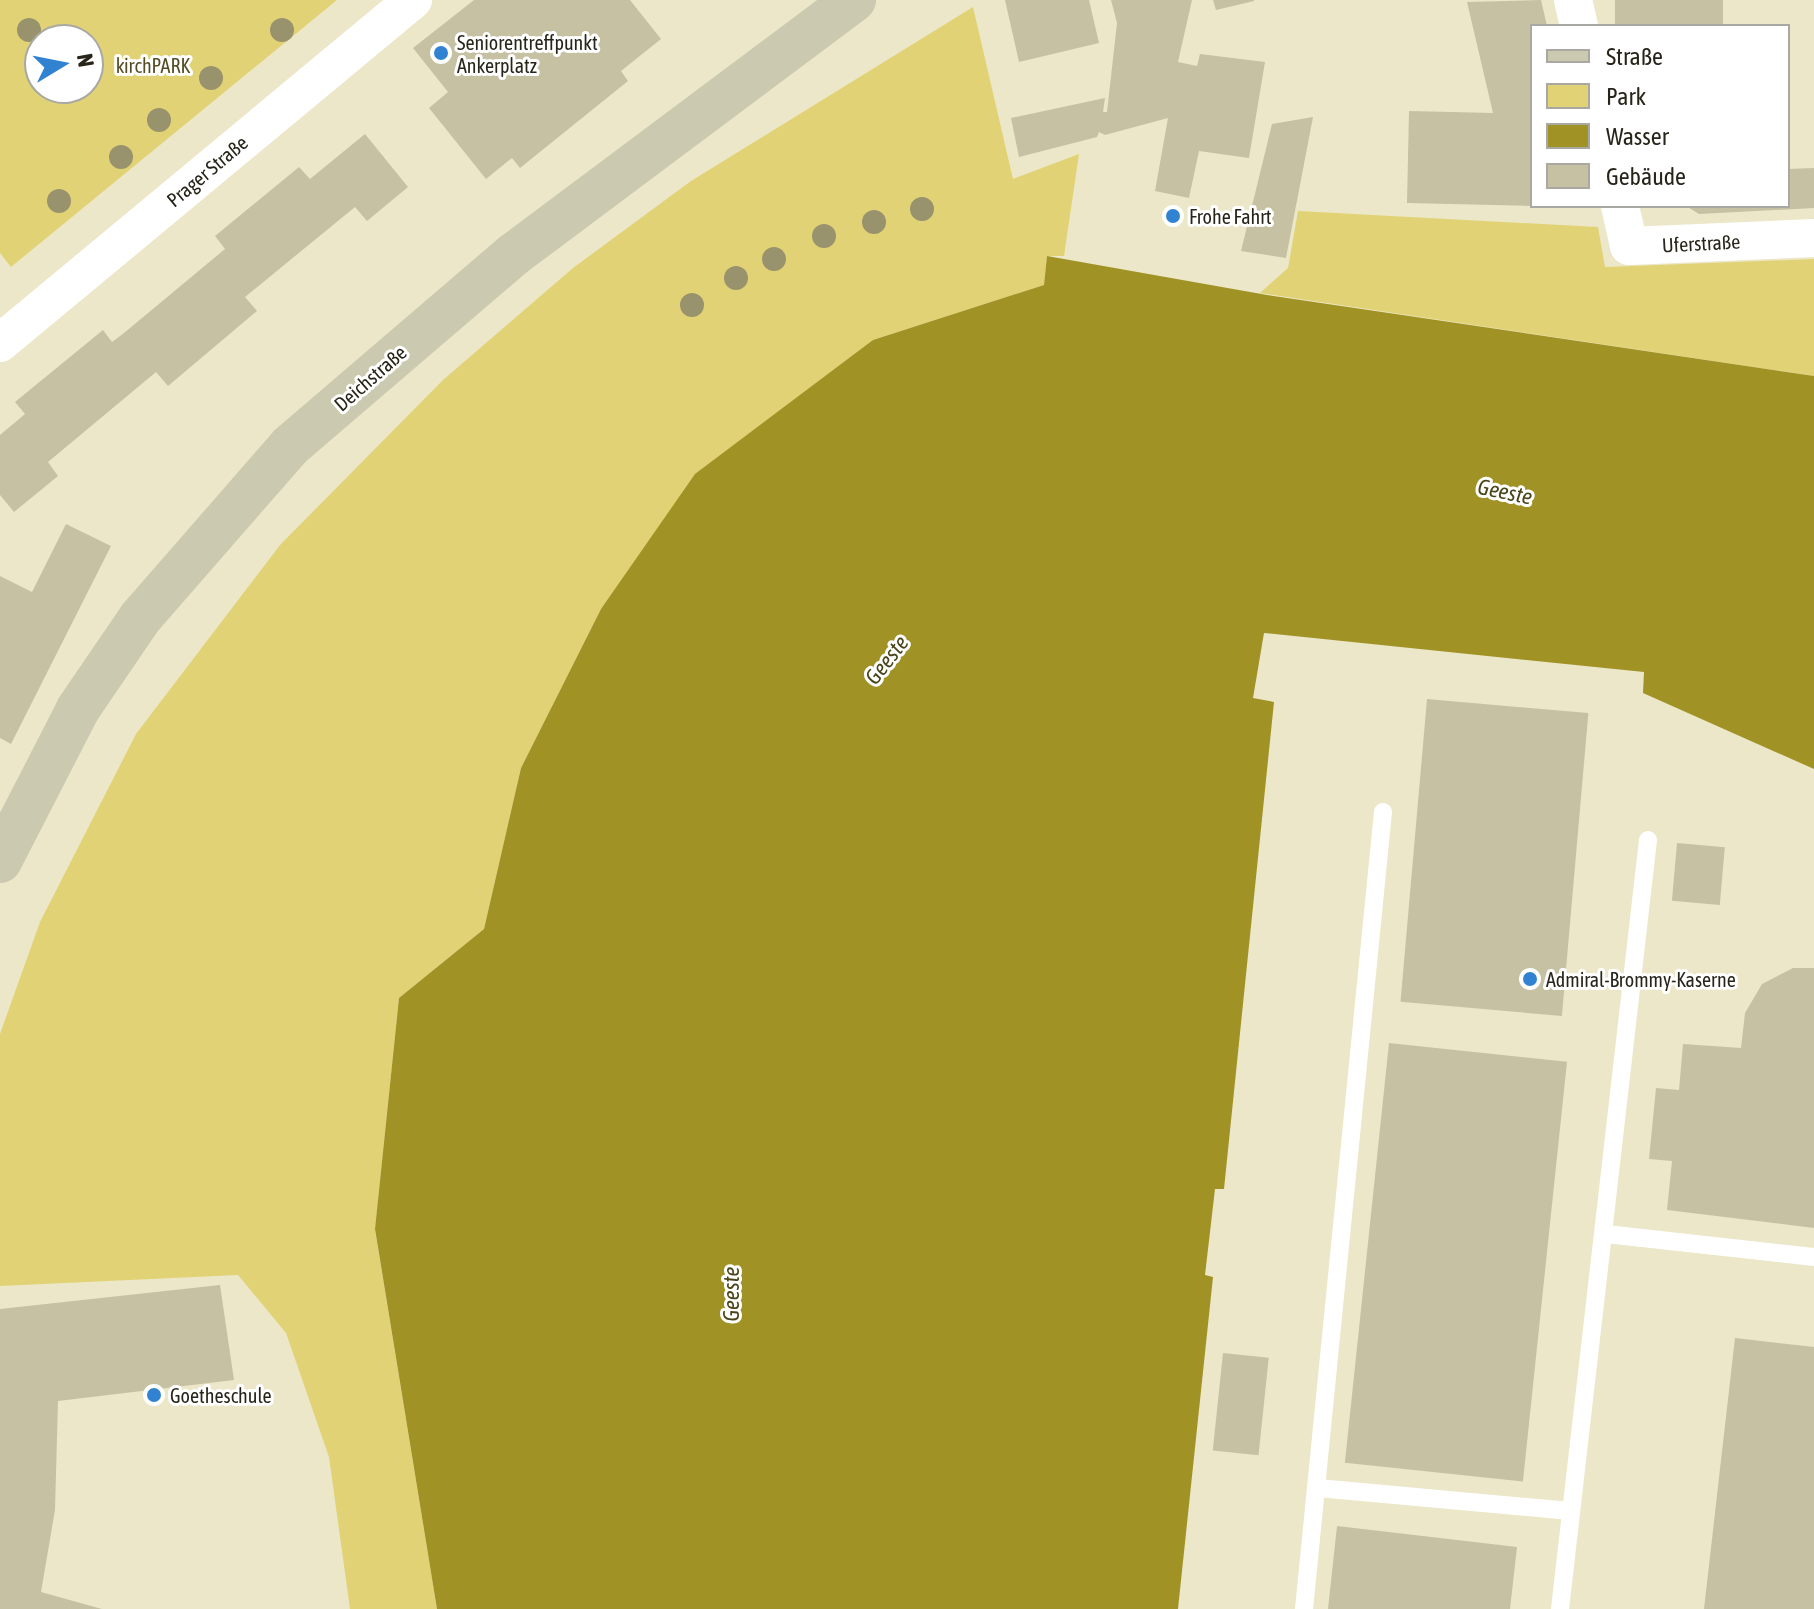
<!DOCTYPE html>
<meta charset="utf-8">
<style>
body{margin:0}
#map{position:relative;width:1814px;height:1609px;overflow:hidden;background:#ece7c8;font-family:"Asap Condensed",sans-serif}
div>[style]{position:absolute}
.green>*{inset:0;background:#e1d375}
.water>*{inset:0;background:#a19225}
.building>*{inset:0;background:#c6c1a3;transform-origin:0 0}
.lane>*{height:18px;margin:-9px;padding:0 9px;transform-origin:9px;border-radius:9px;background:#fff}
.street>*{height:38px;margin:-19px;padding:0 19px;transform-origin:19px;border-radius:19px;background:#fff}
.secondary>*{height:44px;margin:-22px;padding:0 22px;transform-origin:22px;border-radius:22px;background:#ccc9b1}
.trees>*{width:24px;height:24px;margin:-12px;border-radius:50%;background:#98926d}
.dots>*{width:22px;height:22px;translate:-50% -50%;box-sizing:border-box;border:4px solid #fff;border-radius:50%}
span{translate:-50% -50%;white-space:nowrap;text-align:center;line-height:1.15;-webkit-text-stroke:6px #fff;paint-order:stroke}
.poi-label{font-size:20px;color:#272519}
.left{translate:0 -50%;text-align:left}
.park-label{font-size:20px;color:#544d23}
.street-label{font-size:20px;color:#272519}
.water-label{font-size:22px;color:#4a4419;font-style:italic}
.legend{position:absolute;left:1530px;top:24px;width:260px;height:184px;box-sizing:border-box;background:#fff;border:2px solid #a9a8a3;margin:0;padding:10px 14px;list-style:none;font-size:24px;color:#272519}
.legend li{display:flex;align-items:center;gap:16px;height:40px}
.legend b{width:40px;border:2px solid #a9a8a3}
.north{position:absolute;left:24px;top:24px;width:80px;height:80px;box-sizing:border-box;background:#fff;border:2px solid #a9a8a3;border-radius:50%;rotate:80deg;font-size:22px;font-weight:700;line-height:32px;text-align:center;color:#272519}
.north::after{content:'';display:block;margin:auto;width:28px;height:36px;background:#3183d2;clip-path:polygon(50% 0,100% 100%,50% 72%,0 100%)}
</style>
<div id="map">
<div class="green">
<i style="clip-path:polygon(evenodd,0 0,337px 0,11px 267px,0 253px,0 0,88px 40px,88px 88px,40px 88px,40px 40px,88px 40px)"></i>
<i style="clip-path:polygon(973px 7px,1013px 179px,1079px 154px,1064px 256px,1047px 256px,1044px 285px,873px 340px,601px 609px,521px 768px,484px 929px,399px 998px,375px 1230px,437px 1609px,350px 1609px,329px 1457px,286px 1333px,238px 1275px,0 1286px,0 1034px,40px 922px,136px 734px,280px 545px,443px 380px,573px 268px,691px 181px)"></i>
<i style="clip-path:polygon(1298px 211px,1598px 227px,1605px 267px,1814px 259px,1814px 376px,1260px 293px,1288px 268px)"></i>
</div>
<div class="water">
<i style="clip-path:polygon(1047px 256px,1267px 295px,1814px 376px,1814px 769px,1643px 693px,1644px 672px,1264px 633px,1253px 698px,1274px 702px,1224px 1189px,1215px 1189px,1205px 1275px,1213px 1277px,1178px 1609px,437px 1609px,375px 1229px,399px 998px,484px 929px,521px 768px,601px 609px,695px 474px,873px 340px,1044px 285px)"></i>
</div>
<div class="building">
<i style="clip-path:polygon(474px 0,630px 0,661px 39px,621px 71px,628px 81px,520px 168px,512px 158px,486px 179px,429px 108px,448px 92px,413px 48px)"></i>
<i style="clip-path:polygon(1005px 0,1089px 0,1099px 43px,1019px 62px)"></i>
<i style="clip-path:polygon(1111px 0,1192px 0,1178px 62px,1197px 66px,1200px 54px,1265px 62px,1249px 158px,1199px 151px,1189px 198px,1155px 191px,1168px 118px,1105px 135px,1099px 132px,1097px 137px,1019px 157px,1011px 118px,1105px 98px,1103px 112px,1107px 112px,1117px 23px)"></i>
<i style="clip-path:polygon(1213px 0,1254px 0,1254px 1px,1216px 10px)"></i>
<i style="clip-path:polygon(1541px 0,1547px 26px,1532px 26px,1532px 206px,1407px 203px,1409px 111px,1493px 113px,1467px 2px)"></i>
<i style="left:1615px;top:0;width:108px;height:27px"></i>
<i style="clip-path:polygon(1313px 117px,1286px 258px,1241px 251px,1272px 124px)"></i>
<i style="clip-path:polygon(365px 134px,408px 187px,367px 221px,355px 207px,245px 297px,257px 311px,168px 386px,156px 372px,48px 462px,58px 476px,14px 512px,0 495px,0 435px,25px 414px,15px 402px,103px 330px,112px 342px,124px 333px,225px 249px,215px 236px,299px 167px,310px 179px)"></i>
<i style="clip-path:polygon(1814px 168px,1814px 208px,1699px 214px,1686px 206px,1788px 206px,1788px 169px)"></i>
<i style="clip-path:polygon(66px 524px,111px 546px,11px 744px,0 738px,0 576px,32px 592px)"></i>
<i style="left:1427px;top:699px;width:162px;height:304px;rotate:5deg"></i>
<i style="left:1677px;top:843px;width:48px;height:58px;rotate:5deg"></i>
<i style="clip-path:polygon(1793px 968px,1814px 968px,1814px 1228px,1667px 1210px,1672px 1161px,1649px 1159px,1656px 1088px,1679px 1090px,1683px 1044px,1741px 1048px,1745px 1013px,1762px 984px)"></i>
<i style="left:1389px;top:1043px;width:179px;height:422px;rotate:6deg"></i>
<i style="clip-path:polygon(220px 1285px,234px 1380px,58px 1401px,55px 1510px,41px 1592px,102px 1609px,0 1609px,0 1309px)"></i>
<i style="clip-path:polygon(1735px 1338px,1814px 1347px,1814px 1609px,1704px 1609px)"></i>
<i style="left:1223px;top:1353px;width:46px;height:98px;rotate:6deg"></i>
<i style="clip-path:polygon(1337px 1526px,1517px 1547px,1510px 1609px,1328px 1609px)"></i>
</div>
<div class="lane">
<i style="left:1606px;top:1234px;width:209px;rotate:6.3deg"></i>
<i style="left:1318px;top:1488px;width:254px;rotate:5.2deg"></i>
<i style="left:1304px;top:1609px;width:801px;rotate:-84.34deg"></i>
<i style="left:1560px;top:1609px;width:774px;rotate:-83.47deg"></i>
</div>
<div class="street">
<i style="left:1573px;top:0;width:27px;rotate:77deg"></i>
<i style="left:1620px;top:206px;width:41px;rotate:77.3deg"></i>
<i style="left:1629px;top:246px;width:185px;rotate:-2.5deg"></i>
<i style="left:0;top:343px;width:537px;rotate:-39.71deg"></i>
</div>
<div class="secondary">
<i style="left:0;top:861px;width:171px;rotate:-62.8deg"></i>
<i style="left:78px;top:709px;width:110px;rotate:-55.7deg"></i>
<i style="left:140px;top:618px;width:228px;rotate:-48.9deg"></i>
<i style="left:290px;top:446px;width:294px;rotate:-40.6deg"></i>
<i style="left:513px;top:255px;width:426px;rotate:-36.8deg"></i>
</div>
<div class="trees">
<i style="left:29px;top:30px"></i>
<i style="left:282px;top:30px"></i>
<i style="left:211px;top:78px"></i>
<i style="left:159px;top:120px"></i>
<i style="left:121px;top:157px"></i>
<i style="left:59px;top:201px"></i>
<i style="left:922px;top:209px"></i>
<i style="left:874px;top:222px"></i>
<i style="left:824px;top:236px"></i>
<i style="left:774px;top:259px"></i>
<i style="left:736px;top:278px"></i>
<i style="left:692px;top:305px"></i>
</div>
<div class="dots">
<i style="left:441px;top:53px;background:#3183d2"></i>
<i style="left:1173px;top:216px;background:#3183d2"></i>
<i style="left:1530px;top:979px;background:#3183d2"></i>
<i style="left:154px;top:1395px;background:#3183d2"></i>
</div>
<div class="poi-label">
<span class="left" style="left:457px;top:54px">Seniorentreffpunkt<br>Ankerplatz</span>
<span class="left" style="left:1189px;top:216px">Frohe Fahrt</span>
<span class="left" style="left:1546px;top:979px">Admiral-Brommy-Kaserne</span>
<span class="left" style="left:170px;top:1395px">Goetheschule</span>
</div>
<div class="park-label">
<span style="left:153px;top:65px">kirchPARK</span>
</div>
<div class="street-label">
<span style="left:207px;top:171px;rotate:-40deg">Prager Straße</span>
<span style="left:1701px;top:243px;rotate:-3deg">Uferstraße</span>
<span style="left:370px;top:378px;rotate:-41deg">Deichstraße</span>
</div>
<div class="water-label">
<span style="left:1505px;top:492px;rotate:12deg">Geeste</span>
<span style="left:887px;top:660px;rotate:-52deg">Geeste</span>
<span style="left:732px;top:1294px;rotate:-90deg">Geeste</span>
</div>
<ul class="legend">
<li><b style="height:10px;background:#ccc9b1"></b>Straße</li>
<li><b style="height:22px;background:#e1d375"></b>Park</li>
<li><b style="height:22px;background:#a19225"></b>Wasser</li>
<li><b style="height:22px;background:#c6c1a3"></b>Gebäude</li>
</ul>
<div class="north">N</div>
</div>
